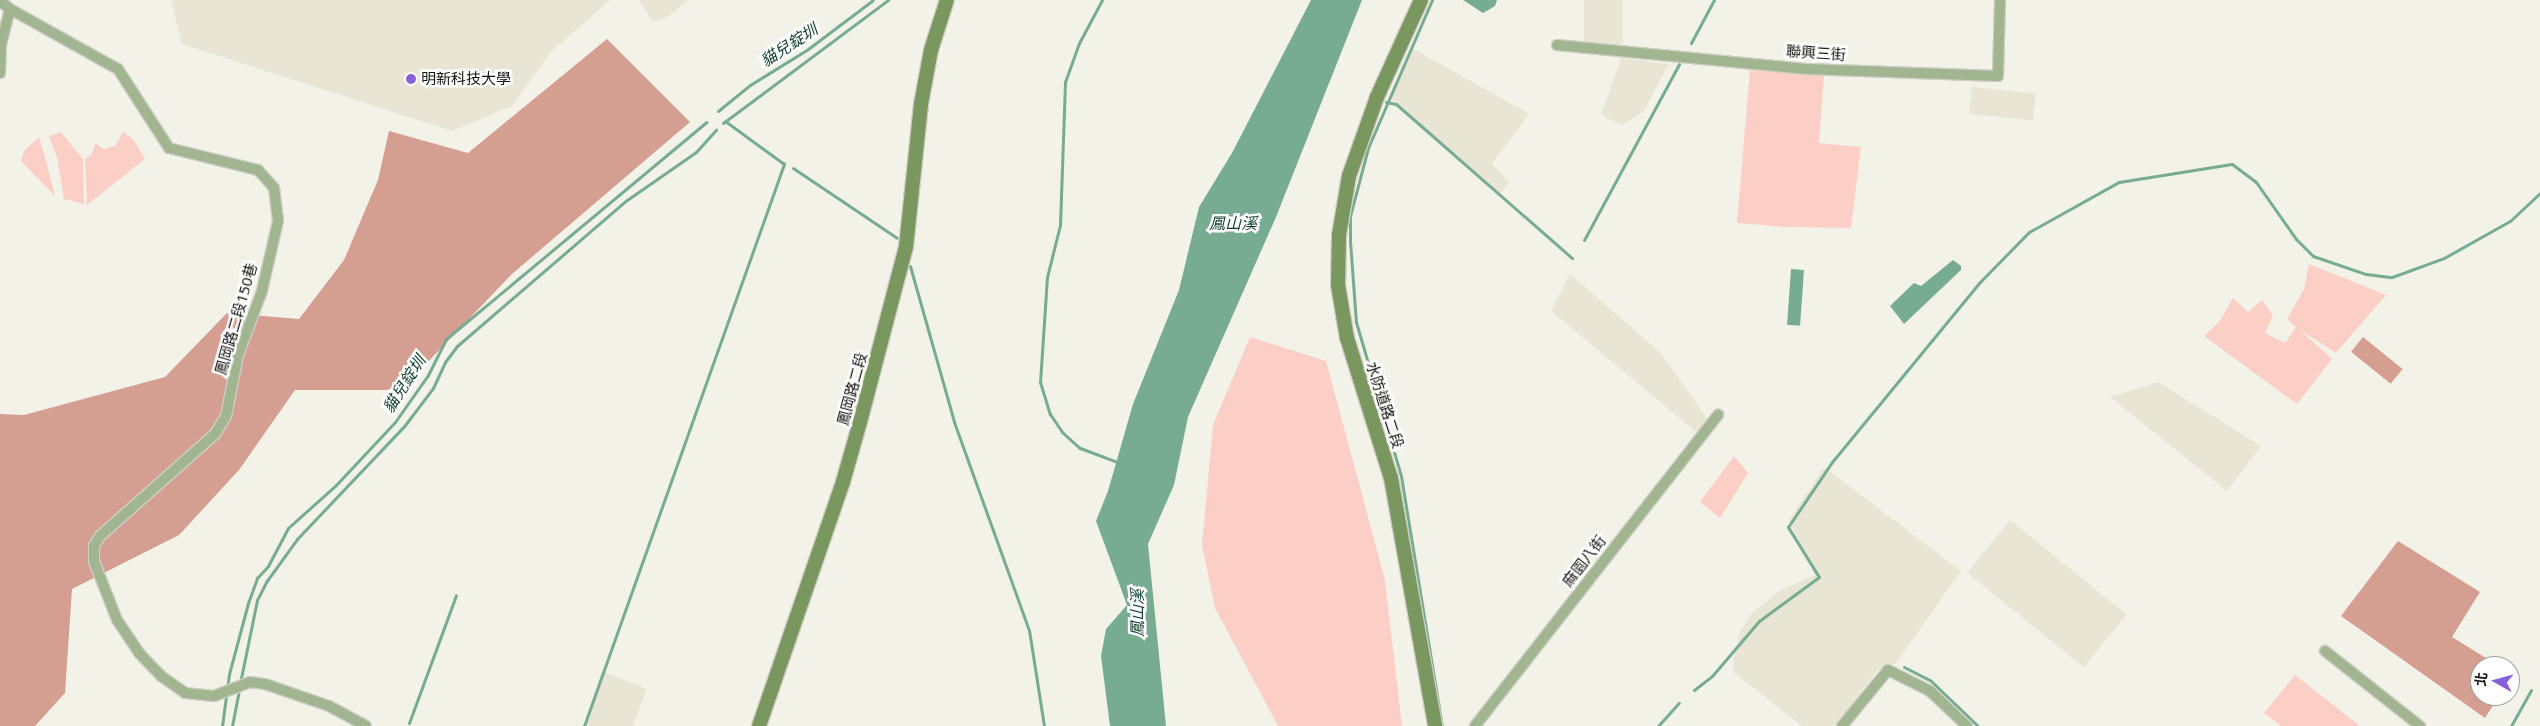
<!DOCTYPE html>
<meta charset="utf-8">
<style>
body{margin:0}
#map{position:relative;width:2540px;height:726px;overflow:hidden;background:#f3f2e9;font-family:"Noto Sans","Noto Sans TC",sans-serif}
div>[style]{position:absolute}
.built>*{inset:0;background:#e8e5d5;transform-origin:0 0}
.green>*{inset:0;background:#fbcfc5}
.forest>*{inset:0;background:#d49e91;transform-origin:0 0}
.water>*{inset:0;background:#77ac93;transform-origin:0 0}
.stream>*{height:3px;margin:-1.5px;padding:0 1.5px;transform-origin:1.5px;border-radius:1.5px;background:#77ac93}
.roads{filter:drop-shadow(1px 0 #cfcec6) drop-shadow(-1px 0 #cfcec6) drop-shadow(0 1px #cfcec6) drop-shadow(0 -1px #cfcec6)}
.street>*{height:10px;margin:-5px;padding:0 5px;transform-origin:5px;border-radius:5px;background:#a1b690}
.secondary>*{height:14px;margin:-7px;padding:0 7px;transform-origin:7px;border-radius:7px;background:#7a975f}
.dots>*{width:14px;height:14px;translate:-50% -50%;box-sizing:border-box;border:2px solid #fff;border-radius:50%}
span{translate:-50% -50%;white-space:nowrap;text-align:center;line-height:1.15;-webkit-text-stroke:5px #fff;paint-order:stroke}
.street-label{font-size:15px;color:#131310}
.poi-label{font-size:15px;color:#131310}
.left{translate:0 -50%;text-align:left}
.water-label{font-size:16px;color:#103e2c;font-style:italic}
.north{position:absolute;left:2470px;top:656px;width:50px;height:50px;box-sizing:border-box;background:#fff;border:1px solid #a1a19f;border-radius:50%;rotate:277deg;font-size:14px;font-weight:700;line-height:20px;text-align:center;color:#131310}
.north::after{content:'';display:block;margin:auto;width:18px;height:22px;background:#8760da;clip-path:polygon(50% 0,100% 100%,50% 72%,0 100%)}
</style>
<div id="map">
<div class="built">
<i style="clip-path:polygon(171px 0,610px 0,550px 53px,512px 106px,452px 131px,182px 44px)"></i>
<i style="clip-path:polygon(639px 0,688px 0,669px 16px,653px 22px)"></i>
<i style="left:1584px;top:0;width:39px;height:44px"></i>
<i style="clip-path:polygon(1412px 48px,1529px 114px,1492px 164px,1509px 182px,1500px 194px,1389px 97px)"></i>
<i style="clip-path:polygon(1621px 58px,1669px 64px,1643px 112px,1622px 125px,1601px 115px)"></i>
<i style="left:1972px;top:87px;width:64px;height:27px;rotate:6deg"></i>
<i style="clip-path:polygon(1570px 274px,1661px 353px,1708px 420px,1696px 432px,1551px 311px)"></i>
<i style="clip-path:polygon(2158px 382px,2261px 446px,2227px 491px,2110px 397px)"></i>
<i style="clip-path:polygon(1824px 467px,1961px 571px,1896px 663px,1878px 669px,1835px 726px,1802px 726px,1733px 672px,1734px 656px,1740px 632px,1751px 614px,1781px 590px,1815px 575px,1789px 520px)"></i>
<i style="left:2010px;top:520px;width:150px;height:68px;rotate:39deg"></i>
<i style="clip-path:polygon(602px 671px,647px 689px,633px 726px,584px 726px)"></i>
</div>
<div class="green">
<i style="clip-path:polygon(1750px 70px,1824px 75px,1819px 143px,1861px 147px,1851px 228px,1785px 227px,1737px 223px)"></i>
<i style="clip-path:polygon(61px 132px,83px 159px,84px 204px,64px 199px,57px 157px,49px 136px)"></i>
<i style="clip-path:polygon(123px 132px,133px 139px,145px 159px,87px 205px,85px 159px,91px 155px,96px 143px,103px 149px,115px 146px)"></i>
<i style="clip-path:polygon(39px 137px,45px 157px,55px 196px,21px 161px,24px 151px)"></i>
<i style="clip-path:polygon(2309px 264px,2386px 295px,2336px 353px,2300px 330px,2332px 359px,2297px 404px,2204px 336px,2220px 321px,2233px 298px,2248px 312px,2262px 300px,2273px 316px,2265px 333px,2285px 343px,2296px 327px,2287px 319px,2304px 289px)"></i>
<i style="clip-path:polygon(1250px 337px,1326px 361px,1385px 580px,1402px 726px,1278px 726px,1215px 608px,1202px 545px,1213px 425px)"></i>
<i style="clip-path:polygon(1734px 456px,1748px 473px,1720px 518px,1700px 502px)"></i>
<i style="clip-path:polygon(2295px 675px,2360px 726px,2281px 726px,2264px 713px)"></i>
</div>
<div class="forest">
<i style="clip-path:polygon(607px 39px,690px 122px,512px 274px,401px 390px,295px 390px,239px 470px,179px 535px,72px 589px,65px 693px,35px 726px,0 726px,0 414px,24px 415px,165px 377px,227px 313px,299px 319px,344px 260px,378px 180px,389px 131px,468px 153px)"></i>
<i style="left:2363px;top:337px;width:51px;height:19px;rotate:39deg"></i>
<i style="clip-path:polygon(2398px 541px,2480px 592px,2452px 637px,2499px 666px,2480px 666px,2480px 696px,2499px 696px,2485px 718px,2341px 616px)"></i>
</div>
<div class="water">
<i style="clip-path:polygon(1311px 0,1362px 0,1276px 217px,1188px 417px,1174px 485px,1148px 544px,1166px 726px,1110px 726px,1101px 656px,1106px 629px,1127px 605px,1096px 521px,1108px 491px,1133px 404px,1179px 290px,1199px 207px,1232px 153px)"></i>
<i style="clip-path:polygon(1463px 0,1497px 0,1495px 6px,1483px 13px)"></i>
<i style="clip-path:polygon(1953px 260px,1961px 266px,1961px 270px,1904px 324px,1890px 306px,1914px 283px,1921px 286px)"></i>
<i style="left:1791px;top:269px;width:13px;height:56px;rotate:4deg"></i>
</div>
<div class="stream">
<i style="left:1102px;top:0;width:49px;rotate:118.1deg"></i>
<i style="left:1079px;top:43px;width:41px;rotate:109.7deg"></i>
<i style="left:1065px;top:82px;width:143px;rotate:92deg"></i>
<i style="left:1060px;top:225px;width:54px;rotate:104deg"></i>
<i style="left:1047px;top:277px;width:105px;rotate:93.8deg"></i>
<i style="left:1040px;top:382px;width:34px;rotate:73deg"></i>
<i style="left:1050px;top:414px;width:22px;rotate:56deg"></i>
<i style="left:1062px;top:432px;width:24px;rotate:42deg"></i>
<i style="left:1080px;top:448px;width:43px;rotate:20.6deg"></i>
<i style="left:1432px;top:0;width:161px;rotate:113.4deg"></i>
<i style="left:1368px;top:148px;width:70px;rotate:104.8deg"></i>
<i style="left:1350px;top:216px;width:25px;rotate:90deg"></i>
<i style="left:1350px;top:241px;width:81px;rotate:85.8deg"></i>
<i style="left:1356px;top:322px;width:160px;rotate:73.7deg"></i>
<i style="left:1401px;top:476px;width:253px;rotate:80.7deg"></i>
<i style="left:1691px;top:43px;width:49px;rotate:-61.9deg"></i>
<i style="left:1386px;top:102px;width:10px;rotate:11deg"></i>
<i style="left:1396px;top:104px;width:234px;rotate:41.2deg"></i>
<i style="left:718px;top:111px;width:41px;rotate:-39.1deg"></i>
<i style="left:750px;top:85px;width:68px;rotate:-31.8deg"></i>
<i style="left:808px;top:49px;width:81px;rotate:-37deg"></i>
<i style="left:723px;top:123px;width:206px;rotate:-36.7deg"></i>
<i style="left:793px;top:168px;width:125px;rotate:33.9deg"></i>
<i style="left:1584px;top:240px;width:200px;rotate:-61.6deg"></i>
<i style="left:910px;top:266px;width:162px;rotate:74.2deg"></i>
<i style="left:954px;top:422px;width:221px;rotate:70.2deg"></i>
<i style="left:1029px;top:630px;width:97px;rotate:81.1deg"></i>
<i style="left:1904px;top:667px;width:30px;rotate:27deg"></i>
<i style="left:1931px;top:681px;width:65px;rotate:43.8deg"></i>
<i style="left:240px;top:683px;width:85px;rotate:-78.4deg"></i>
<i style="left:257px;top:600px;width:20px;rotate:-63deg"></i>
<i style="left:266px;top:582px;width:53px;rotate:-54.2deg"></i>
<i style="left:297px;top:539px;width:157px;rotate:-46.5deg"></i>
<i style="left:405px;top:425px;width:46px;rotate:-52.9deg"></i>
<i style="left:433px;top:388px;width:29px;rotate:-65deg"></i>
<i style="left:445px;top:362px;width:20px;rotate:-53deg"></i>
<i style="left:457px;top:346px;width:224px;rotate:-40.7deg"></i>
<i style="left:627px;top:200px;width:84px;rotate:-34.8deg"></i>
<i style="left:696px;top:152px;width:30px;rotate:-48deg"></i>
<i style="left:1694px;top:690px;width:23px;rotate:-38deg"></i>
<i style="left:1712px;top:676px;width:72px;rotate:-49.5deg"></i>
<i style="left:1759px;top:621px;width:74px;rotate:-36.3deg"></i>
<i style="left:1819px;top:577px;width:59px;rotate:-121.8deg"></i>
<i style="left:1788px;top:527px;width:78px;rotate:-55.9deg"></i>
<i style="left:1832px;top:462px;width:232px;rotate:-50.6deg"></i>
<i style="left:1979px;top:283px;width:71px;rotate:-45.6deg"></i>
<i style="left:2029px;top:232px;width:103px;rotate:-29.1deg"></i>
<i style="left:2119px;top:182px;width:114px;rotate:-9.1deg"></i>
<i style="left:2232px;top:164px;width:30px;rotate:37deg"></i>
<i style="left:2256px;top:182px;width:70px;rotate:54.9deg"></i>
<i style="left:2296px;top:239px;width:24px;rotate:45deg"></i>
<i style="left:2313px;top:256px;width:56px;rotate:18.8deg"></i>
<i style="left:2366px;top:274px;width:26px;rotate:7deg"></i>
<i style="left:2392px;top:277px;width:55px;rotate:-20.1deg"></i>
<i style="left:2444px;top:258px;width:76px;rotate:-29.3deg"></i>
<i style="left:2510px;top:221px;width:41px;rotate:-43deg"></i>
<i style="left:409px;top:723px;width:136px;rotate:-69.8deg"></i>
<i style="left:222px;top:726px;width:52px;rotate:-82.3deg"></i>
<i style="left:229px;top:674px;width:73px;rotate:-75deg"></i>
<i style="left:248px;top:603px;width:27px;rotate:-70deg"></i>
<i style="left:257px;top:578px;width:16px;rotate:-47deg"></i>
<i style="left:268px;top:566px;width:43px;rotate:-62.2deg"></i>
<i style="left:288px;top:528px;width:64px;rotate:-41.9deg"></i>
<i style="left:336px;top:485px;width:86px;rotate:-46.9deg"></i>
<i style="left:395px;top:422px;width:57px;rotate:-54.9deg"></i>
<i style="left:428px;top:375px;width:40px;rotate:-63.4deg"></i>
<i style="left:446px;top:339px;width:339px;rotate:-39.8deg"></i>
<i style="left:232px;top:726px;width:38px;rotate:-79deg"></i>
<i style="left:584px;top:726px;width:597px;rotate:-70.41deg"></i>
<i style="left:784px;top:164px;width:73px;rotate:-143.9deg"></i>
<i style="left:1658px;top:726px;width:31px;rotate:-48deg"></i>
<i style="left:2511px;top:726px;width:41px;rotate:-60.9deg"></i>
</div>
<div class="roads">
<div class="street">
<i style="left:0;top:1px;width:13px;rotate:39deg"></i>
<i style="left:10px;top:9px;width:38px;rotate:104deg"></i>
<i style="left:1px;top:46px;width:27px;rotate:92deg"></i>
<i style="left:10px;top:9px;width:124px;rotate:29.1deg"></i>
<i style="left:118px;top:69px;width:94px;rotate:57.2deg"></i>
<i style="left:169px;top:148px;width:92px;rotate:13.9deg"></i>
<i style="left:258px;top:170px;width:24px;rotate:48deg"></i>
<i style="left:274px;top:188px;width:33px;rotate:83deg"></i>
<i style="left:278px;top:221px;width:72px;rotate:102.9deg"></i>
<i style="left:262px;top:291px;width:68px;rotate:110.6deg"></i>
<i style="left:238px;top:355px;width:62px;rotate:101.1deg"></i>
<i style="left:226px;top:416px;width:21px;rotate:121deg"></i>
<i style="left:215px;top:434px;width:154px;rotate:138.4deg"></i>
<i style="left:100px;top:536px;width:12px;rotate:121deg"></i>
<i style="left:94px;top:546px;width:15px;rotate:90deg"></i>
<i style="left:94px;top:561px;width:63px;rotate:68.7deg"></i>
<i style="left:117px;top:620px;width:40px;rotate:56deg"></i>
<i style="left:139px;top:653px;width:32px;rotate:46deg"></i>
<i style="left:161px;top:676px;width:29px;rotate:35deg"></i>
<i style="left:185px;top:693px;width:29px;rotate:6deg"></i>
<i style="left:214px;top:696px;width:39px;rotate:-21deg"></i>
<i style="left:250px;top:682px;width:15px;rotate:8deg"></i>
<i style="left:265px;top:684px;width:68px;rotate:19deg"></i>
<i style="left:329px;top:706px;width:42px;rotate:28.4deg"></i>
<i style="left:1557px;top:45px;width:250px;rotate:5.5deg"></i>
<i style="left:1806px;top:69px;width:192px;rotate:2.1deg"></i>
<i style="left:1998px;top:76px;width:76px;rotate:-88.5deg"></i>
<i style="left:2325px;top:651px;width:121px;rotate:38.3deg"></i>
<i style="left:1475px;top:726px;width:395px;rotate:-52deg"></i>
<i style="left:1842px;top:726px;width:72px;rotate:-50.6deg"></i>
<i style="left:1888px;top:670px;width:47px;rotate:26.6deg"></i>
<i style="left:1930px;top:691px;width:51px;rotate:43.4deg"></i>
</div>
<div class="secondary">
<i style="left:1421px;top:0;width:107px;rotate:114.4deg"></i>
<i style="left:1377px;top:97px;width:84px;rotate:109.5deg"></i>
<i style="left:1349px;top:176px;width:60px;rotate:99.6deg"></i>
<i style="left:1339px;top:235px;width:50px;rotate:91.1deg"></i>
<i style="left:1338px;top:285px;width:54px;rotate:80.4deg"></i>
<i style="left:1347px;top:338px;width:147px;rotate:72.6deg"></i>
<i style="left:1391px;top:478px;width:252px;rotate:79.9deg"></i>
<i style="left:759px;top:726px;width:258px;rotate:-71deg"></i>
<i style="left:843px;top:482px;width:62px;rotate:-74.2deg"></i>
<i style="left:860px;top:422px;width:181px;rotate:-75.3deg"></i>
<i style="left:906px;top:247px;width:144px;rotate:-84deg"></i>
<i style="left:921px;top:104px;width:55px;rotate:-79.5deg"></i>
<i style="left:931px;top:50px;width:52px;rotate:-72.3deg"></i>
</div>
</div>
<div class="dots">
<i style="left:411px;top:79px;background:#8760da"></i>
</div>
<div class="street-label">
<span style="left:1816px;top:53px;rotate:4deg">聯興三街</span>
<span style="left:236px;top:319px;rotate:-74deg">鳳岡路二段150巷</span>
<span style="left:852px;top:389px;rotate:-75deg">鳳岡路二段</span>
<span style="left:1385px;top:405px;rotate:72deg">水防道路二段</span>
<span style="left:1584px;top:561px;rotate:-52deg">麻園八街</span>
</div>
<div class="poi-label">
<span class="left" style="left:421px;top:79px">明新科技大學</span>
</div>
<div class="water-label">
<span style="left:789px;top:45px;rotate:-33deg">貓兒錠圳</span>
<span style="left:1233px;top:223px">鳳山溪</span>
<span style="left:404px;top:384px;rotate:-57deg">貓兒錠圳</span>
<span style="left:1137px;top:613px;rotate:-90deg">鳳山溪</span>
</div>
<div class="north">北</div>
</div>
